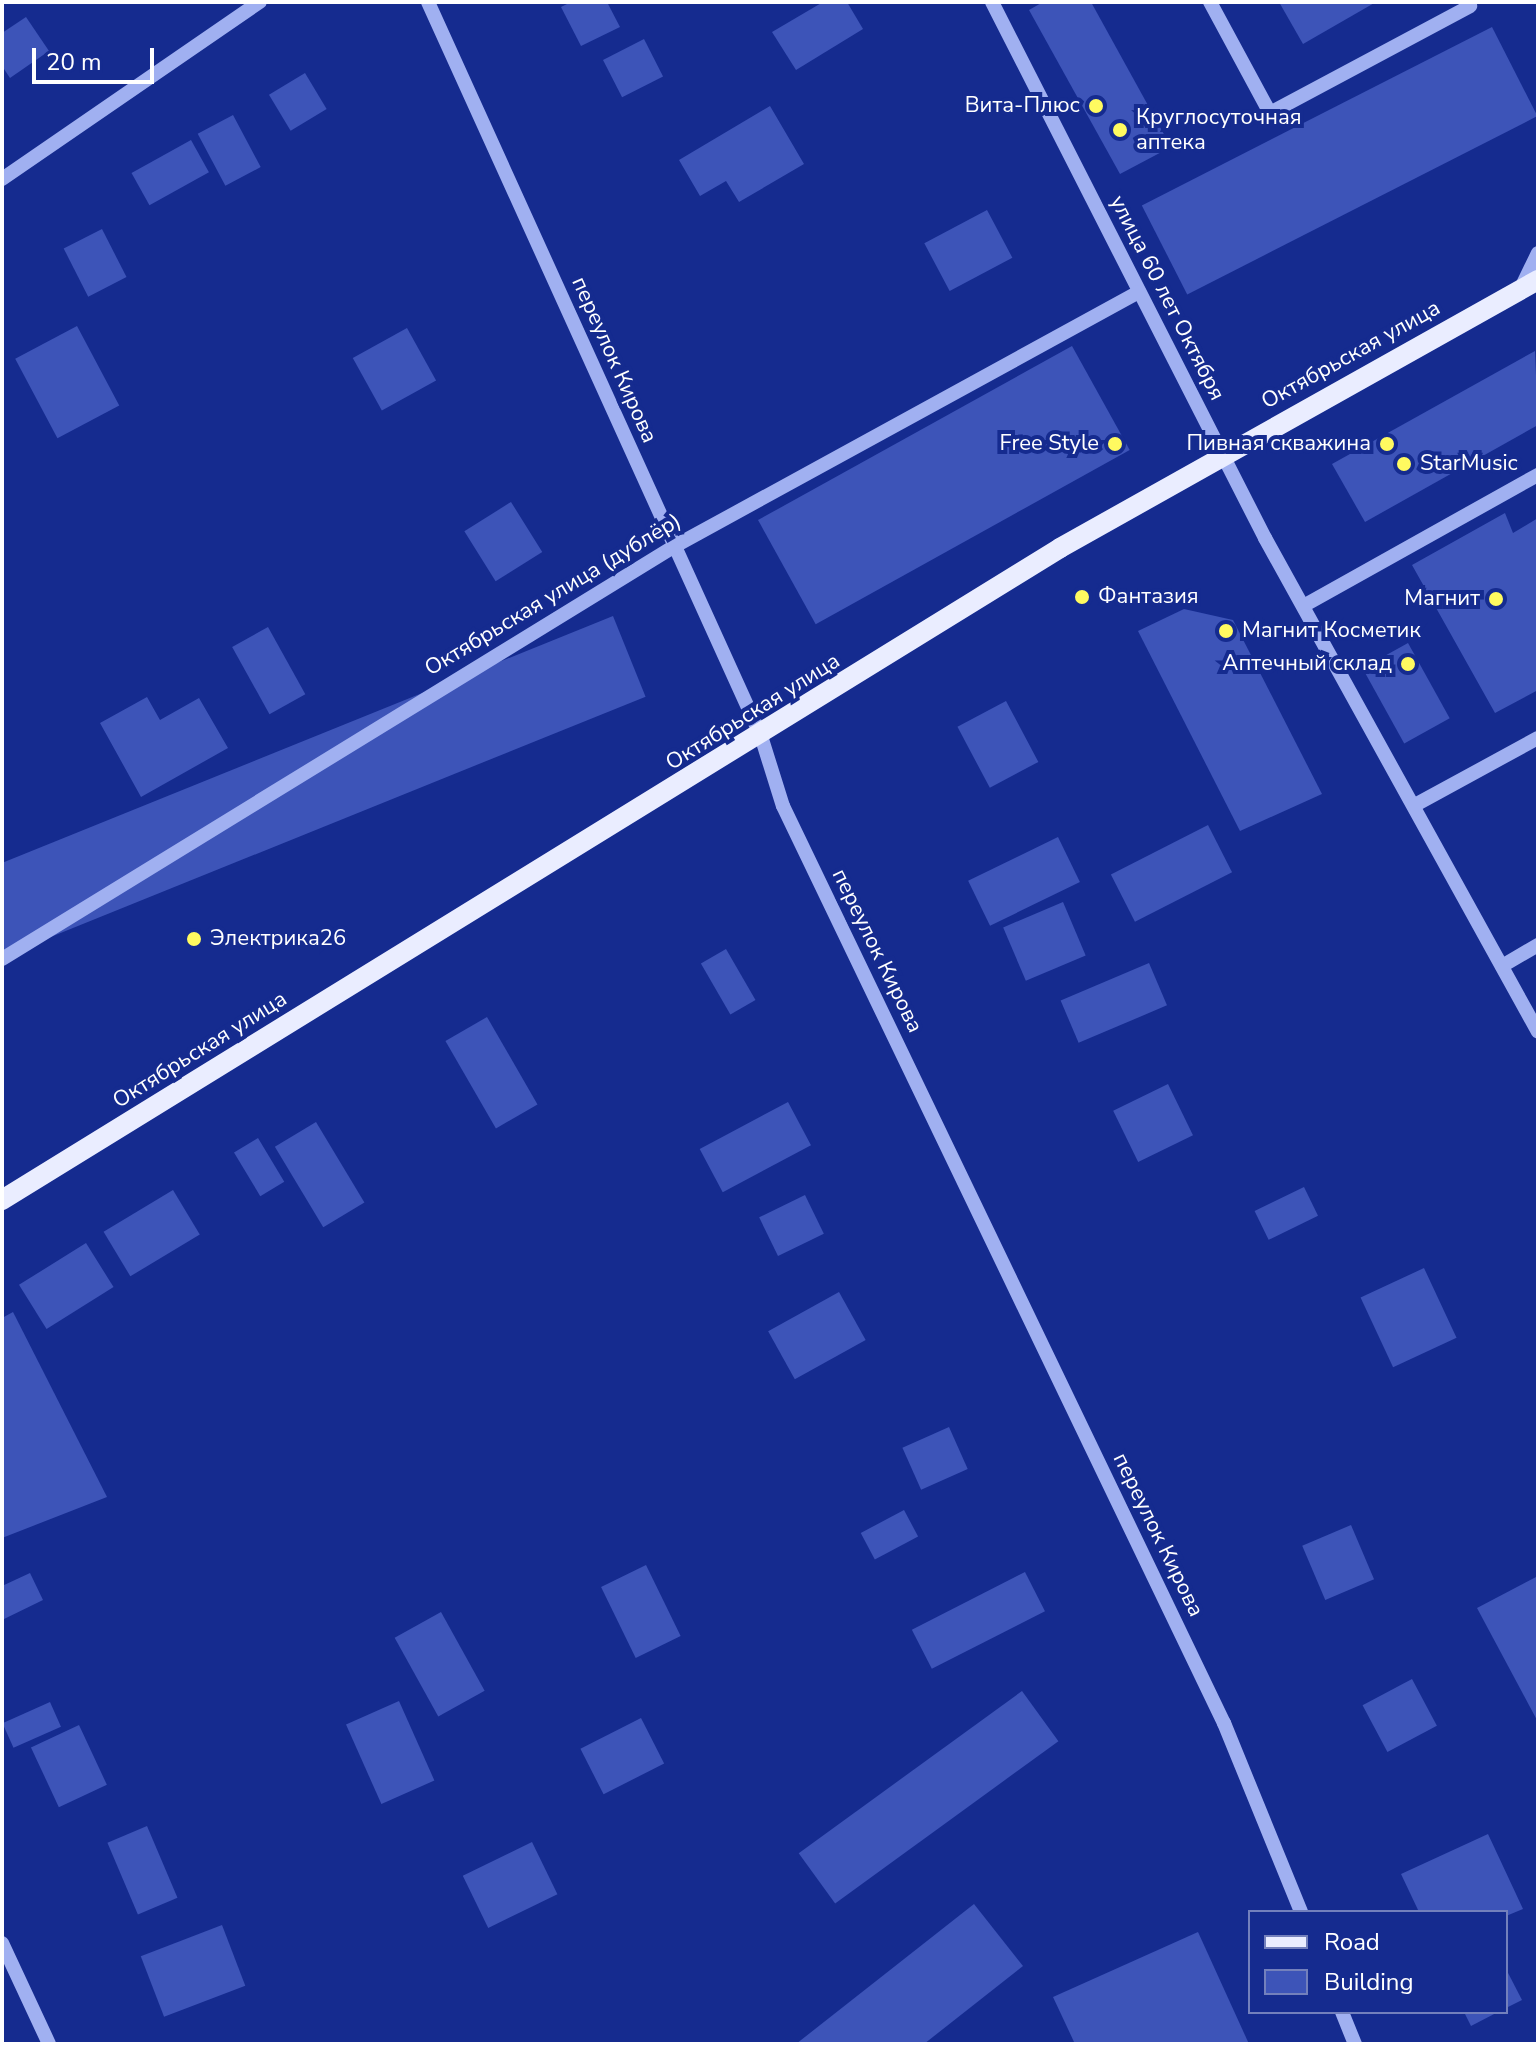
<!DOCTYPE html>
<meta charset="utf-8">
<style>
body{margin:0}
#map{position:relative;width:1540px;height:2046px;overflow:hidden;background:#152b8f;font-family:"Nunito Sans",sans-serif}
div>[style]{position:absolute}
.building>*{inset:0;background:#3d54b8;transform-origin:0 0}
.minor>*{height:14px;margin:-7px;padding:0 7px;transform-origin:7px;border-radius:7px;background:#a0b0f1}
.major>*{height:20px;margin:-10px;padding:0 10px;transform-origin:10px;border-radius:10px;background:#eaedff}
.dots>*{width:22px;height:22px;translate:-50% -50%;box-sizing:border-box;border:4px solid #152b8f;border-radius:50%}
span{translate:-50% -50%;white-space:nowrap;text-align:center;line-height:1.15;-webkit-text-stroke:8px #152b8f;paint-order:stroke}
.poi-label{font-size:22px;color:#fff}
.right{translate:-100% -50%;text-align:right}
.left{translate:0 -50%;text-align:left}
.street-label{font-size:22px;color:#fff}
.frame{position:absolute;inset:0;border:4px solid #fff;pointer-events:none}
.legend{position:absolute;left:1248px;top:1910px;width:260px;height:104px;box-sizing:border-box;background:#152b8f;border:2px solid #7380bc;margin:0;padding:10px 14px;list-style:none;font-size:24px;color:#fff}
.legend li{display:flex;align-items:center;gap:16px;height:40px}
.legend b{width:40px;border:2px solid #7380bc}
.scale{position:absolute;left:32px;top:48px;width:122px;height:36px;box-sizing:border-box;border:4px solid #fff;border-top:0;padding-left:10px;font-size:24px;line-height:28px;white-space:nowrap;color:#fff;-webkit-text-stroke:6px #152b8f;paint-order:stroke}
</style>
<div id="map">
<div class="building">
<i style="clip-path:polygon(571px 2px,607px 2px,620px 27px,581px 46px,561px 7px)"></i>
<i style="clip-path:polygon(823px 2px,847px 2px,863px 29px,796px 70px,772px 32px)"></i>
<i style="clip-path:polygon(1043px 2px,1091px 2px,1171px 147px,1120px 174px,1029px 10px)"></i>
<i style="clip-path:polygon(1279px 2px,1376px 2px,1303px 44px)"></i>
<i style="clip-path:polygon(26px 17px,49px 51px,10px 78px,2px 66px,2px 33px)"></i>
<i style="left:1492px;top:27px;width:100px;height:393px;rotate:63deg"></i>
<i style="left:644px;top:39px;width:42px;height:46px;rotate:63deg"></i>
<i style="left:305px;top:73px;width:42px;height:42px;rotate:59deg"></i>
<i style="clip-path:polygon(770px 106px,804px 164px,739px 202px,726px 181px,700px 196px,679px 160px)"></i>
<i style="left:233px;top:115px;width:59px;height:40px;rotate:62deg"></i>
<i style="left:191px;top:140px;width:37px;height:68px;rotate:61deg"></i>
<i style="left:987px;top:210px;width:54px;height:71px;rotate:62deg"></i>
<i style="left:102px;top:229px;width:54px;height:43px;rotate:63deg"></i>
<i style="left:77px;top:326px;width:90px;height:70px;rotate:62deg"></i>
<i style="left:407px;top:328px;width:60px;height:62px;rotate:61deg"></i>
<i style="left:1072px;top:346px;width:119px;height:359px;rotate:61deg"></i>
<i style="clip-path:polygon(1535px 351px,1538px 425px,1365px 522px,1332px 464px)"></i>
<i style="left:511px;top:502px;width:59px;height:55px;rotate:58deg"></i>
<i style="clip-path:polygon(1505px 513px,1513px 533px,1538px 518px,1538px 690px,1495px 713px,1412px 565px)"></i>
<i style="clip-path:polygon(1184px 609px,1233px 620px,1322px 794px,1240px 831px,1138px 631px)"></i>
<i style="left:613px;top:616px;width:87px;height:717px;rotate:68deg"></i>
<i style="left:268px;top:627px;width:77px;height:41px;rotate:61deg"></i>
<i style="left:1408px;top:643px;width:86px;height:52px;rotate:61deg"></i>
<i style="clip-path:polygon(147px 697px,160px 720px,199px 698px,228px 748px,141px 797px,100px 723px)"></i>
<i style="left:1006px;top:701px;width:69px;height:55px;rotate:62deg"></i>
<i style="left:1208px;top:825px;width:53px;height:109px;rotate:63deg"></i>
<i style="left:1058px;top:837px;width:50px;height:100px;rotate:64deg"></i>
<i style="left:1063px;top:902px;width:58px;height:65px;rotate:67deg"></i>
<i style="left:726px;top:949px;width:59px;height:29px;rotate:60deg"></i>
<i style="left:1149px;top:963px;width:46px;height:96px;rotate:67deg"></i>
<i style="left:487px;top:1017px;width:101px;height:48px;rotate:60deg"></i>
<i style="left:1168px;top:1084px;width:57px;height:61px;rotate:64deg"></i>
<i style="left:788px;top:1102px;width:49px;height:100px;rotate:62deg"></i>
<i style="left:316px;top:1122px;width:94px;height:48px;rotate:59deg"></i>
<i style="left:258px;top:1138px;width:51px;height:28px;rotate:59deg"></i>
<i style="left:1304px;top:1187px;width:32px;height:55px;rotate:64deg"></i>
<i style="left:173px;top:1190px;width:52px;height:81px;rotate:59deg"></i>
<i style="left:805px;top:1195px;width:43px;height:51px;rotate:64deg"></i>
<i style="left:86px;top:1243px;width:52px;height:79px;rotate:58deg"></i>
<i style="left:1424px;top:1268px;width:77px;height:70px;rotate:65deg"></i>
<i style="left:839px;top:1292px;width:55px;height:81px;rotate:61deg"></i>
<i style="clip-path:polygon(13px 1312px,107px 1497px,2px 1538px,2px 1318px)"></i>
<i style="left:949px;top:1427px;width:46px;height:51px;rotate:66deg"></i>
<i style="left:904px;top:1510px;width:30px;height:49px;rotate:62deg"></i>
<i style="left:1351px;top:1525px;width:59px;height:53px;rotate:67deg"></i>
<i style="left:646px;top:1565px;width:79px;height:50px;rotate:64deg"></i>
<i style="left:1025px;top:1572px;width:44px;height:127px;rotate:63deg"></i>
<i style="clip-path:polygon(30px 1573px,43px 1600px,2px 1620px,2px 1586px)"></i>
<i style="clip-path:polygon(1538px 1576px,1538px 1722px,1477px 1608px)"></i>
<i style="left:441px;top:1612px;width:90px;height:53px;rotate:61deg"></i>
<i style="left:1412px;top:1679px;width:53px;height:56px;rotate:62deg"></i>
<i style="left:1022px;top:1691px;width:62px;height:276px;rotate:54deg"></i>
<i style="left:399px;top:1701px;width:87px;height:58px;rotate:66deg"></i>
<i style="left:50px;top:1702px;width:27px;height:52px;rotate:66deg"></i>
<i style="left:641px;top:1718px;width:51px;height:68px;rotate:63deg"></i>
<i style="left:79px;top:1725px;width:66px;height:53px;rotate:65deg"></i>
<i style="left:147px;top:1826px;width:78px;height:43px;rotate:67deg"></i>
<i style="clip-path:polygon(1488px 1834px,1523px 1909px,1506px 1916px,1419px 1912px,1401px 1874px)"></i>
<i style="left:532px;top:1842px;width:58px;height:77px;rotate:64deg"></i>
<i style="clip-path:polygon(974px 1904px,1023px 1966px,924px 2044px,796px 2044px)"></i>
<i style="left:222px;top:1925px;width:65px;height:87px;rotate:69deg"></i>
<i style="clip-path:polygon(1198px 1932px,1249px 2044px,1075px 2044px,1053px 1997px)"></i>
<i style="clip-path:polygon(1506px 1969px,1522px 2000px,1506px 2008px)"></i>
<i style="clip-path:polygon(1464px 2012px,1498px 2012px,1471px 2026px)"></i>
</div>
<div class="minor">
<i style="left:428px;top:2px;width:806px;rotate:65.6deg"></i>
<i style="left:761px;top:736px;width:73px;rotate:72.6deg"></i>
<i style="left:783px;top:806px;width:1018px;rotate:64.32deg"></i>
<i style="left:1224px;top:1723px;width:204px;rotate:67.8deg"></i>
<i style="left:992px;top:2px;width:602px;rotate:63.01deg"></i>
<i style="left:1265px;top:538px;width:564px;rotate:61.07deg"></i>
<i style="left:1210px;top:2px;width:126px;rotate:61.6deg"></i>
<i style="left:1270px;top:113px;width:227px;rotate:-28.1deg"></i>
<i style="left:2px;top:179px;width:313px;rotate:-34.5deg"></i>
<i style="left:1520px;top:290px;width:41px;rotate:-64.1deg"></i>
<i style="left:1305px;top:605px;width:267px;rotate:-29.2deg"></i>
<i style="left:1415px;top:805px;width:140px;rotate:-28.6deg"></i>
<i style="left:2px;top:959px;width:790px;rotate:-31.54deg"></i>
<i style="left:675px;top:546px;width:529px;rotate:-28.7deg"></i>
<i style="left:1502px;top:966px;width:42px;rotate:-30.3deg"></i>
<i style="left:2px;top:1943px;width:111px;rotate:65deg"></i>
<i style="left:1342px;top:2012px;width:35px;rotate:68deg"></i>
</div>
<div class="major">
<i style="left:2px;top:1200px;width:1243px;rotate:-31.64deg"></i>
<i style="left:1060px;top:548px;width:548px;rotate:-29.28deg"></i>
</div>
<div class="dots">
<i style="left:1096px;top:106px;background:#fffa60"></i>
<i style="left:1120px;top:130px;background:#fffa60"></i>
<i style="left:1115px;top:444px;background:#fffa60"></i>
<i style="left:1387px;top:444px;background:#fffa60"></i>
<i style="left:1404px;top:464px;background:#fffa60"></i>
<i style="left:1082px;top:597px;background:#fffa60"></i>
<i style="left:1496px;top:599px;background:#fffa60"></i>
<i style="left:1226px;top:631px;background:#fffa60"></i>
<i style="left:1408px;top:664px;background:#fffa60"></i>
<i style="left:194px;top:939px;background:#fffa60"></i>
</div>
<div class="poi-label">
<span class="right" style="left:1080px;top:106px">Вита-Плюс</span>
<span class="left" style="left:1136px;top:130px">Круглосуточная<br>аптека</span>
<span class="right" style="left:1099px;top:444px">Free Style</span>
<span class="right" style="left:1371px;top:444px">Пивная скважина</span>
<span class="left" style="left:1420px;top:464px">StarMusic</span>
<span class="left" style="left:1098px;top:597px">Фантазия</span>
<span class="right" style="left:1480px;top:599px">Магнит</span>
<span class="left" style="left:1242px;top:631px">Магнит Косметик</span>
<span class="right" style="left:1392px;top:664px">Аптечный склад</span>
<span class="left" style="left:210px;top:939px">Электрика26</span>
</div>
<div class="street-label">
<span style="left:1167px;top:298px;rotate:63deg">улица 60 лет Октября</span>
<span style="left:1351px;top:355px;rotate:-29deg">Октябрьская улица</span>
<span style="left:614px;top:360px;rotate:66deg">переулок Кирова</span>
<span style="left:553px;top:595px;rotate:-31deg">Октябрьская улица (дублёр)</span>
<span style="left:753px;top:712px;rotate:-32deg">Октябрьская улица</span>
<span style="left:877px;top:951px;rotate:64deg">переулок Кирова</span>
<span style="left:200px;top:1050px;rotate:-32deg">Октябрьская улица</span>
<span style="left:1158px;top:1535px;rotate:64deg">переулок Кирова</span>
</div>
<div class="frame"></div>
<ul class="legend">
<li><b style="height:10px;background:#eaedff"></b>Road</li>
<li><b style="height:22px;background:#3d54b8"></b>Building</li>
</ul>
<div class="scale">20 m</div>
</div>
